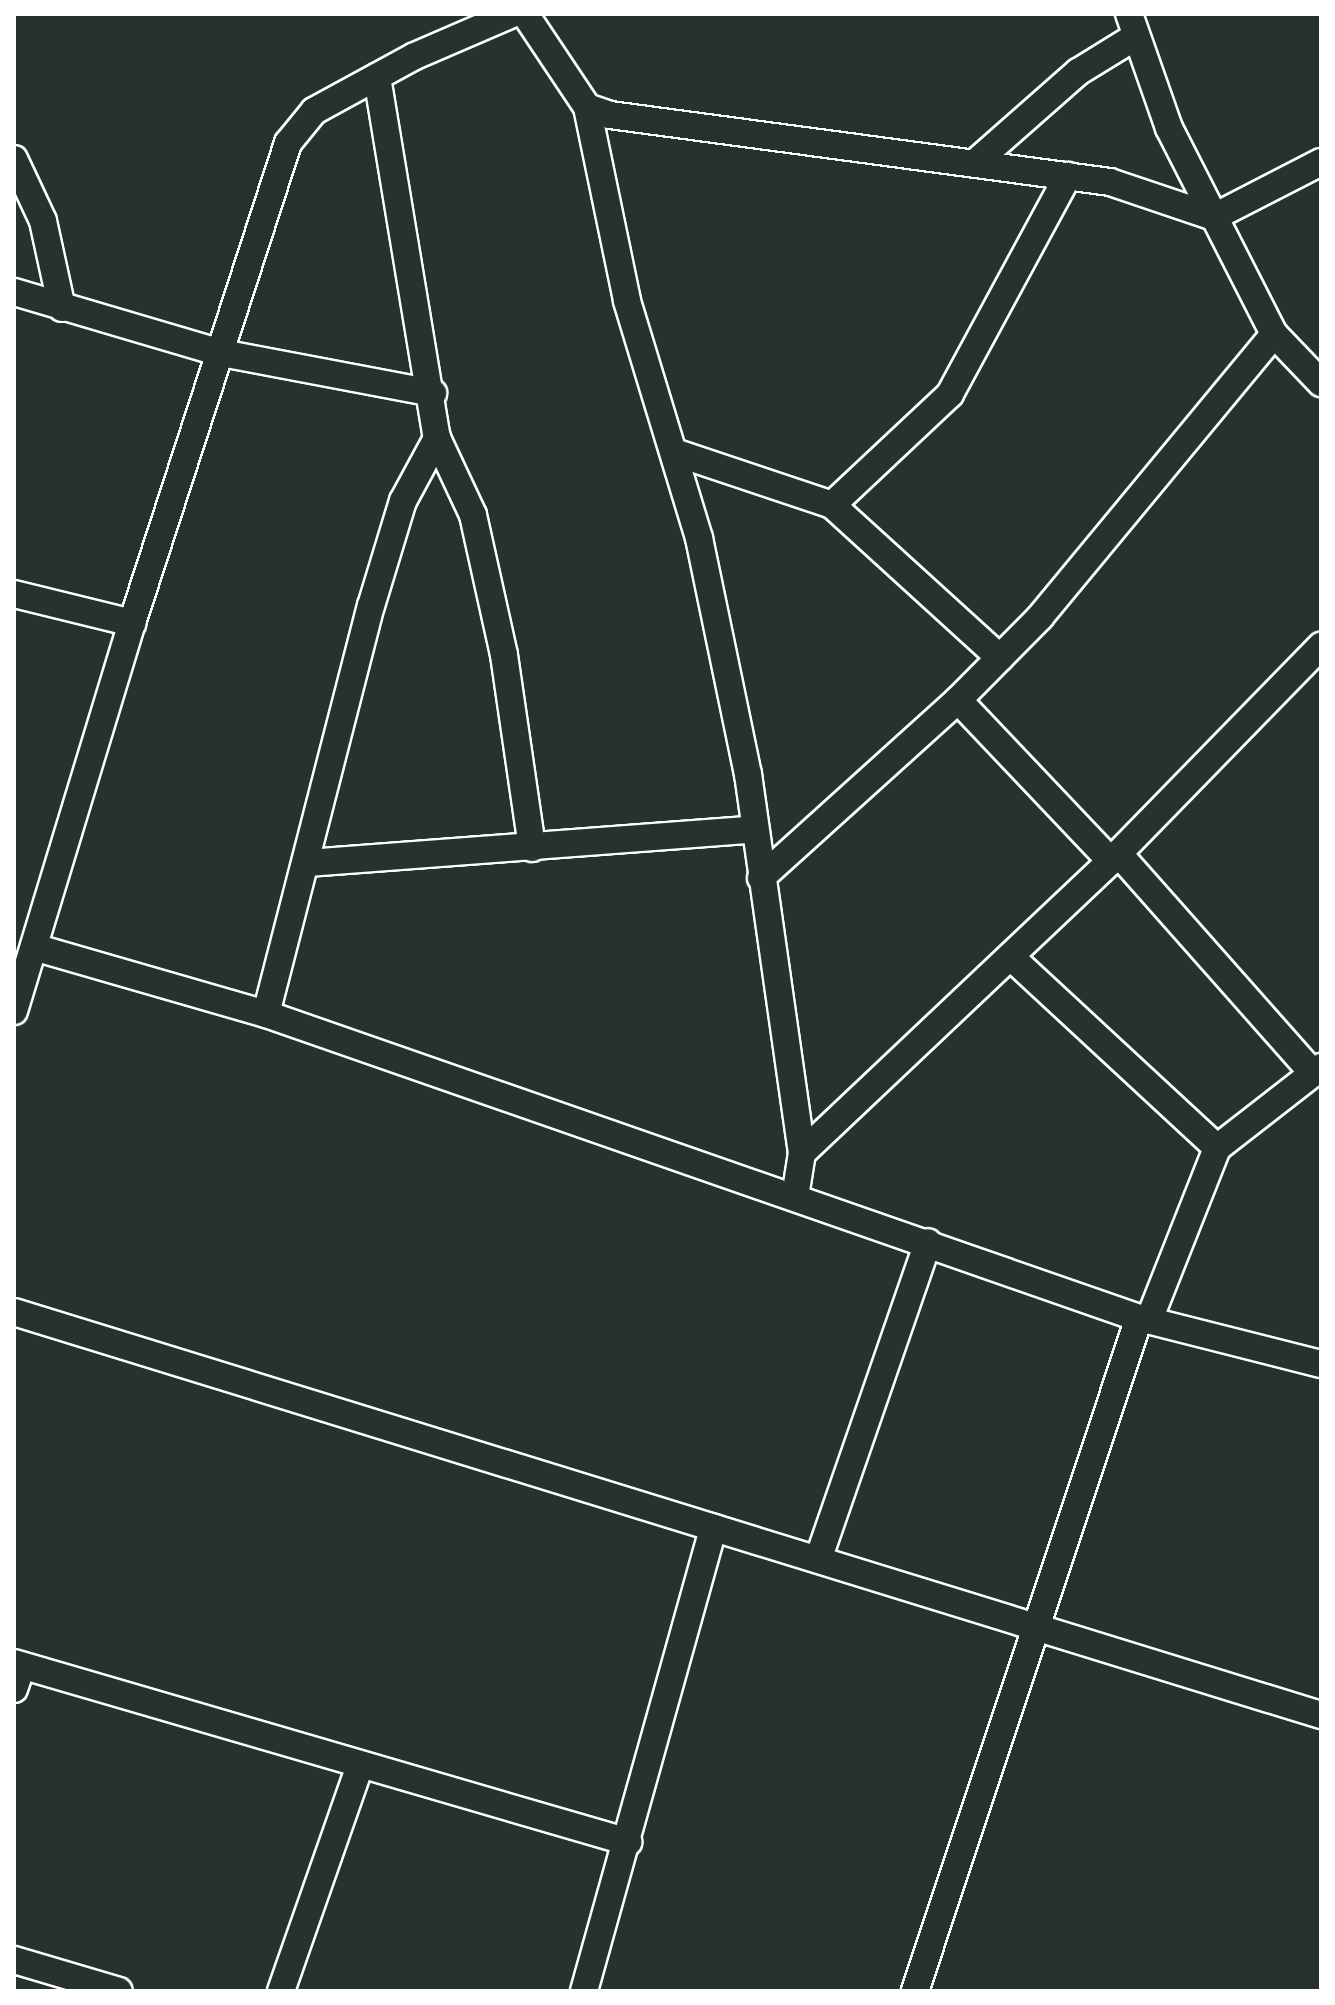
<!DOCTYPE html>
<style>
body{margin:0}
#map{position:relative;width:1335px;height:2005px;overflow:hidden;background:#26332d;font-family:Dekko,sans-serif}
div>[style]{position:absolute}
.roads{filter:drop-shadow(2px 0 #fff) drop-shadow(-2px 0 #fff) drop-shadow(0 2px #fff) drop-shadow(0 -2px #fff)}
.street>*{height:26px;margin:-13px;padding:0 13px;transform-origin:13px;border-radius:13px;background:#26332d}
span{translate:-50% -50%;white-space:nowrap;text-align:center;line-height:1.15;-webkit-text-stroke:6px #26332d;paint-order:stroke}
.frame{position:absolute;inset:0;border:16px solid #fff;pointer-events:none}
</style>
<div id="map">
<div class="roads">
<div class="street">
<i style="left:525px;top:14px;width:112px;rotate:56.3deg"></i>
<i style="left:587px;top:107px;width:198px;rotate:78.3deg"></i>
<i style="left:627px;top:301px;width:248px;rotate:73.1deg"></i>
<i style="left:699px;top:538px;width:241px;rotate:78.3deg"></i>
<i style="left:748px;top:774px;width:383px;rotate:81.9deg"></i>
<i style="left:377px;top:77px;width:366px;rotate:80.6deg"></i>
<i style="left:437px;top:438px;width:85px;rotate:64.9deg"></i>
<i style="left:473px;top:515px;width:143px;rotate:77.5deg"></i>
<i style="left:504px;top:655px;width:195px;rotate:81.7deg"></i>
<i style="left:587px;top:107px;width:24px;rotate:19deg"></i>
<i style="left:610px;top:115px;width:504px;rotate:7.63deg"></i>
<i style="left:1110px;top:182px;width:110px;rotate:18.6deg"></i>
<i style="left:1214px;top:217px;width:120px;rotate:-27.2deg"></i>
<i style="left:14px;top:159px;width:68px;rotate:64.9deg"></i>
<i style="left:43px;top:221px;width:89px;rotate:77.7deg"></i>
<i style="left:977px;top:161px;width:135px;rotate:-41.4deg"></i>
<i style="left:1078px;top:72px;width:67px;rotate:-31.6deg"></i>
<i style="left:14px;top:292px;width:216px;rotate:16.4deg"></i>
<i style="left:221px;top:353px;width:216px;rotate:10.7deg"></i>
<i style="left:1274px;top:334px;width:68px;rotate:46.2deg"></i>
<i style="left:674px;top:452px;width:167px;rotate:18.5deg"></i>
<i style="left:832px;top:505px;width:227px;rotate:42.3deg"></i>
<i style="left:832px;top:505px;width:162px;rotate:-43.2deg"></i>
<i style="left:950px;top:394px;width:248px;rotate:-61.6deg"></i>
<i style="left:14px;top:594px;width:122px;rotate:13.8deg"></i>
<i style="left:958px;top:700px;width:222px;rotate:46.5deg"></i>
<i style="left:1119px;top:854px;width:293px;rotate:48.5deg"></i>
<i style="left:307px;top:863px;width:448px;rotate:-4.3deg"></i>
<i style="left:761px;top:878px;width:266px;rotate:-42.1deg"></i>
<i style="left:958px;top:700px;width:117px;rotate:-45.3deg"></i>
<i style="left:1040px;top:617px;width:367px;rotate:-50.4deg"></i>
<i style="left:1274px;top:334px;width:231px;rotate:-117deg"></i>
<i style="left:1169px;top:128px;width:121px;rotate:-109.3deg"></i>
<i style="left:34px;top:947px;width:241px;rotate:16.1deg"></i>
<i style="left:266px;top:1014px;width:924px;rotate:19.2deg"></i>
<i style="left:1139px;top:1318px;width:188px;rotate:14.2deg"></i>
<i style="left:1012px;top:958px;width:280px;rotate:42.8deg"></i>
<i style="left:14px;top:1011px;width:406px;rotate:-73.1deg"></i>
<i style="left:132px;top:623px;width:505px;rotate:-72deg"></i>
<i style="left:288px;top:143px;width:41px;rotate:-50.9deg"></i>
<i style="left:314px;top:111px;width:115px;rotate:-28.6deg"></i>
<i style="left:415px;top:56px;width:106px;rotate:-23.4deg"></i>
<i style="left:266px;top:1014px;width:421px;rotate:-75.6deg"></i>
<i style="left:371px;top:606px;width:110px;rotate:-73.1deg"></i>
<i style="left:403px;top:501px;width:72px;rotate:-61.6deg"></i>
<i style="left:795px;top:1197px;width:45px;rotate:-81deg"></i>
<i style="left:802px;top:1153px;width:425px;rotate:-43.4deg"></i>
<i style="left:1111px;top:861px;width:301px;rotate:-45.7deg"></i>
<i style="left:14px;top:1312px;width:1368px;rotate:17.14deg"></i>
<i style="left:1149px;top:1320px;width:185px;rotate:-68.4deg"></i>
<i style="left:1217px;top:1148px;width:132px;rotate:-37.9deg"></i>
<i style="left:819px;top:1557px;width:333px;rotate:-70.9deg"></i>
<i style="left:14px;top:1663px;width:640px;rotate:16.25deg"></i>
<i style="left:14px;top:1689px;width:24px;rotate:-71deg"></i>
<i style="left:14px;top:1960px;width:109px;rotate:16.4deg"></i>
<i style="left:281px;top:1991px;width:236px;rotate:-70.7deg"></i>
<i style="left:584px;top:1991px;width:481px;rotate:-74.4deg"></i>
<i style="left:915px;top:1991px;width:709px;rotate:-71.59deg"></i>
</div>
</div>
<div class="frame"></div>
</div>
